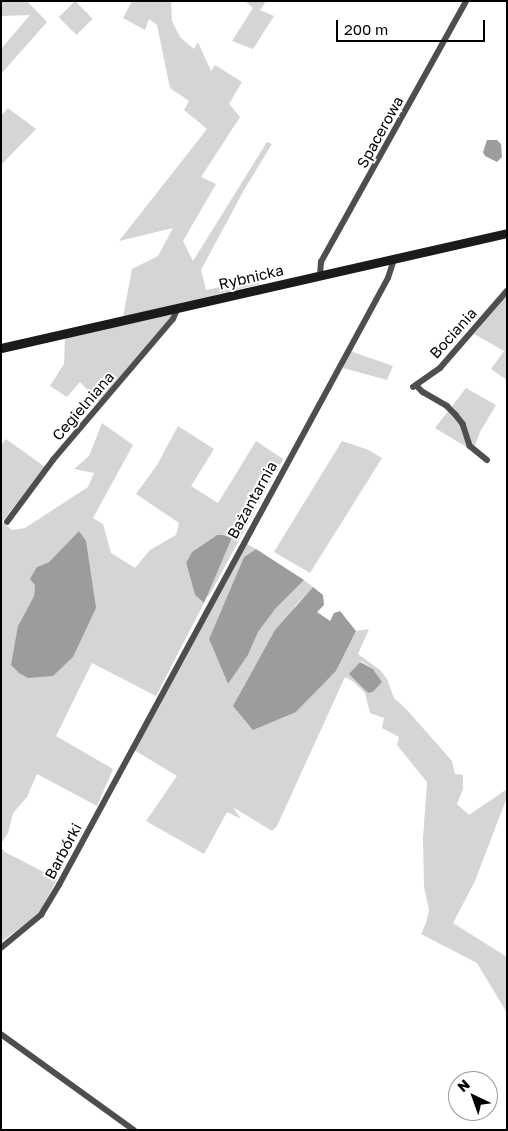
<!DOCTYPE html>
<meta charset="utf-8">
<style>
body{margin:0}
#map{position:relative;width:508px;height:1131px;overflow:hidden;background:#fff;font-family:"Golos Text",sans-serif}
div>[style]{position:absolute}
.green>*{inset:0;background:#d5d5d5;transform-origin:0 0}
.water>*{inset:0;background:#9c9c9c}
.minor>*{height:5.5px;margin:-2.75px;padding:0 2.75px;transform-origin:2.75px;border-radius:2.75px;background:#4e4e4e}
.secondary>*{height:9px;margin:-4.5px;padding:0 4.5px;transform-origin:4.5px;border-radius:4.5px;background:#1b1b1b}
span{translate:-50% -50%;white-space:nowrap;text-align:center;line-height:1.15;-webkit-text-stroke:4px #fff;paint-order:stroke}
.street-label{font-size:15px;color:#000}
.frame{position:absolute;inset:0;border:2px solid #000;pointer-events:none}
.north{position:absolute;left:448px;top:1071px;width:50px;height:50px;box-sizing:border-box;background:#fff;border:1px solid #999;border-radius:50%;rotate:318deg;font-size:14px;font-weight:700;line-height:20px;text-align:center;color:#000}
.north::after{content:'';display:block;margin:auto;width:18px;height:22px;background:#000;clip-path:polygon(50% 0,100% 100%,50% 72%,0 100%)}
.scale{position:absolute;left:336px;top:20px;width:149px;height:22px;box-sizing:border-box;border:2px solid #000;border-top:0;padding-left:6px;font-size:15px;line-height:18px;white-space:nowrap;color:#000;-webkit-text-stroke:4px #fff;paint-order:stroke}
</style>
<div id="map">
<div class="green">
<i style="clip-path:polygon(1px 1px,27px 1px,47px 22px,1px 74px,1px 49px,30px 15px,1px 16px)"></i>
<i style="left:75px;top:1px;width:25px;height:23px;rotate:45deg"></i>
<i style="clip-path:polygon(132px 1px,171px 1px,172px 21px,180px 37px,194px 49px,198px 42px,211px 71px,215px 65px,242px 82px,229px 104px,240px 117px,201px 177px,216px 184px,183px 241px,193px 261px,267px 142px,272px 144px,244px 190px,201px 270px,206px 290px,250px 281px,260px 284px,123px 317px,132px 269px,158px 256px,173px 228px,119px 241px,207px 129px,184px 110px,189px 101px,170px 88px,157px 25px,149px 19px,145px 30px,123px 18px)"></i>
<i style="clip-path:polygon(245px 1px,263px 1px,265px 3px,260px 10px,274px 16px,253px 49px,232px 41px,253px 8px)"></i>
<i style="clip-path:polygon(8px 108px,36px 129px,1px 165px,1px 116px)"></i>
<i style="clip-path:polygon(507px 295px,507px 380px,491px 369px,504px 351px,474px 334px)"></i>
<i style="clip-path:polygon(170px 313px,171px 317px,99px 402px,80px 382px,67px 397px,50px 386px,64px 364px,65px 338px)"></i>
<i style="clip-path:polygon(350px 351px,393px 366px,387px 380px,343px 368px)"></i>
<i style="clip-path:polygon(466px 388px,496px 405px,480px 432px,473px 451px,435px 428px)"></i>
<i style="clip-path:polygon(evenodd,102px 423px,133px 445px,93px 518px,103px 524px,111px 553px,135px 568px,150px 550px,176px 535px,179px 523px,136px 494px,157px 465px,178px 426px,214px 449px,191px 486px,218px 503px,256px 441px,283px 459px,210px 594px,206px 597px,232px 539px,217px 535px,192px 552px,186px 564px,195px 595px,204px 603px,156px 696px,92px 663px,56px 736px,113px 769px,97px 806px,37px 774px,27px 797px,13px 813px,8px 833px,1px 844px,1px 445px,6px 439px,45px 467px,2px 522px,12px 530px,25px 528px,88px 487px,94px 473px,74px 469px,89px 456px,102px 423px,79px 531px,18px 626px,34px 596px,37px 567px,49px 562px,79px 531px)"></i>
<i style="clip-path:polygon(342px 441px,369px 450px,382px 458px,310px 573px,274px 552px)"></i>
<i style="clip-path:polygon(evenodd,246px 543px,256px 549px,244px 557px,209px 639px,228px 684px,248px 655px,258px 632px,276px 608px,304px 580px,313px 587px,296px 605px,234px 706px,296px 712px,336px 671px,356px 631px,369px 629px,358px 654px,380px 670px,387px 679px,394px 698px,407px 710px,452px 761px,455px 774px,463px 775px,463px 789px,457px 804px,469px 815px,507px 789px,507px 797px,475px 881px,453px 923px,507px 957px,507px 1013px,477px 963px,421px 934px,426px 923px,429px 910px,424px 887px,423px 838px,427px 782px,397px 745px,399px 737px,382px 728px,384px 718px,370px 713px,365px 693px,354px 682px,345px 677px,277px 826px,272px 831px,233px 807px,241px 819px,227px 812px,204px 854px,146px 821px,177px 776px,134px 750px,246px 543px,361px 661px,373px 669px,382px 682px,373px 692px,368px 693px,350px 674px,361px 661px)"></i>
<i style="clip-path:polygon(1px 847px,5px 852px,57px 879px,40px 913px,1px 942px)"></i>
</div>
<div class="water">
<i style="clip-path:polygon(487px 140px,497px 140px,501px 144px,502px 157px,497px 162px,485px 156px,483px 152px)"></i>
<i style="clip-path:polygon(79px 531px,86px 541px,96px 608px,73px 657px,53px 676px,28px 678px,19px 673px,11px 665px,18px 626px,34px 596px,35px 585px,30px 579px,37px 567px,49px 562px)"></i>
<i style="clip-path:polygon(217px 535px,223px 535px,232px 538px,204px 603px,195px 595px,186px 563px,192px 552px)"></i>
<i style="clip-path:polygon(256px 549px,304px 580px,276px 608px,258px 632px,248px 655px,228px 684px,209px 639px,244px 557px)"></i>
<i style="clip-path:polygon(313px 587px,323px 595px,324px 605px,317px 612px,330px 621px,334px 613px,340px 611px,356px 631px,336px 671px,296px 712px,253px 730px,233px 706px,275px 630px)"></i>
<i style="clip-path:polygon(360px 662px,373px 669px,382px 682px,373px 692px,368px 693px,349px 674px)"></i>
</div>
<div class="minor">
<i style="left:320px;top:276px;width:14px;rotate:-86deg"></i>
<i style="left:321px;top:262px;width:299px;rotate:-60.9deg"></i>
<i style="left:416px;top:385px;width:10px;rotate:45deg"></i>
<i style="left:423px;top:392px;width:28px;rotate:30deg"></i>
<i style="left:447px;top:406px;width:13px;rotate:45deg"></i>
<i style="left:456px;top:415px;width:11px;rotate:52deg"></i>
<i style="left:463px;top:424px;width:23px;rotate:72deg"></i>
<i style="left:470px;top:446px;width:22px;rotate:39deg"></i>
<i style="left:413px;top:387px;width:33px;rotate:-35deg"></i>
<i style="left:440px;top:368px;width:102px;rotate:-49deg"></i>
<i style="left:7px;top:522px;width:77px;rotate:-53.4deg"></i>
<i style="left:53px;top:460px;width:185px;rotate:-49.6deg"></i>
<i style="left:173px;top:319px;width:12px;rotate:-66deg"></i>
<i style="left:1px;top:948px;width:52px;rotate:-39.5deg"></i>
<i style="left:41px;top:915px;width:35px;rotate:-59deg"></i>
<i style="left:59px;top:885px;width:690px;rotate:-61.54deg"></i>
<i style="left:388px;top:278px;width:20px;rotate:-72deg"></i>
<i style="left:1px;top:1034px;width:164px;rotate:35.8deg"></i>
</div>
<div class="secondary">
<i style="left:1px;top:348px;width:519px;rotate:-12.8deg"></i>
</div>
<div class="street-label">
<span style="left:380px;top:132px;rotate:-61deg">Spacerowa</span>
<span style="left:251px;top:277px;rotate:-13deg">Rybnicka</span>
<span style="left:453px;top:333px;rotate:-48deg">Bociania</span>
<span style="left:83px;top:406px;rotate:-49deg">Cegielniana</span>
<span style="left:252px;top:500px;rotate:-61deg">Bażantarnia</span>
<span style="left:63px;top:851px;rotate:-62deg">Barbórki</span>
</div>
<div class="frame"></div>
<div class="north">N</div>
<div class="scale">200 m</div>
</div>
